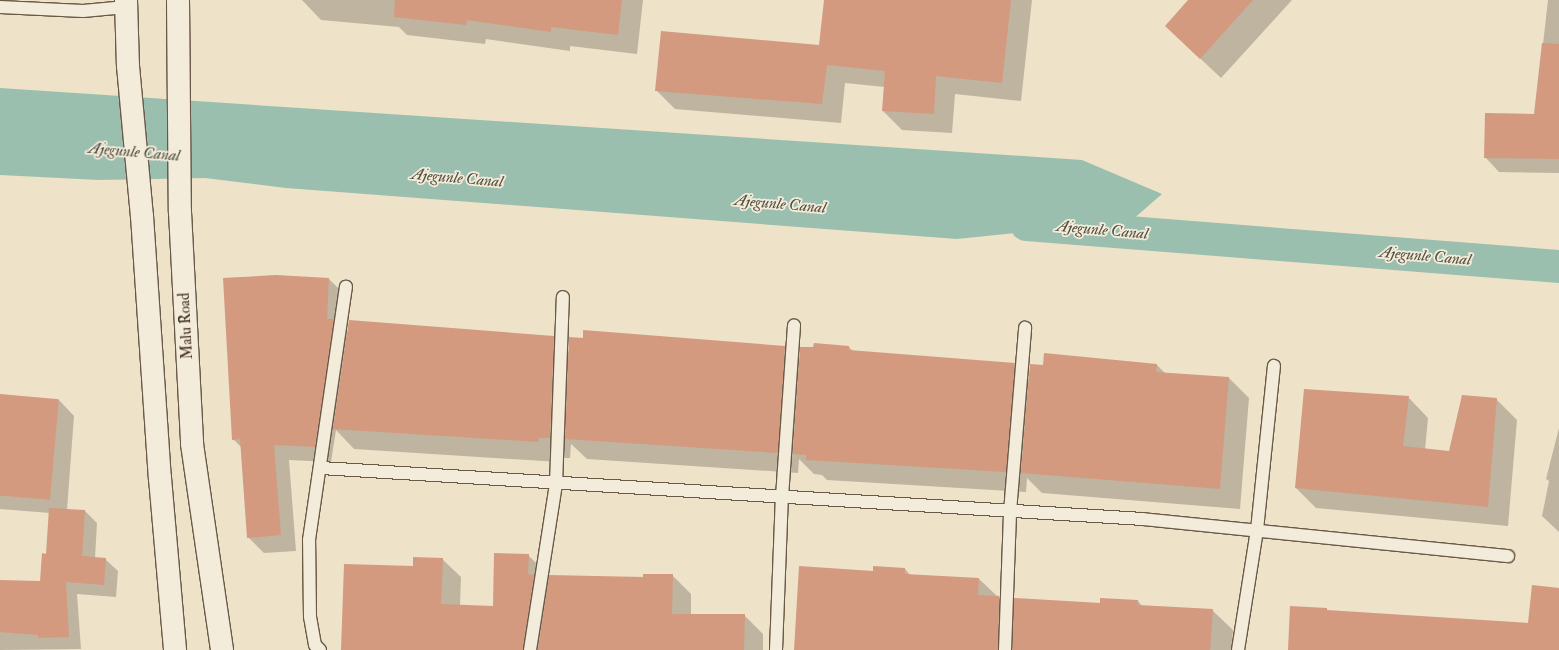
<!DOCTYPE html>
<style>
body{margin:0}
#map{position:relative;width:1559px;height:650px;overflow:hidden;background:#eee2c8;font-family:"IM FELL Double Pica",serif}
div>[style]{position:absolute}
.water>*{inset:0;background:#9bbfaf}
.shadow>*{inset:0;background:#0003}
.canal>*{height:33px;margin:-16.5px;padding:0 16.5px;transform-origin:16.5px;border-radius:16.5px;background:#9bbfaf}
.building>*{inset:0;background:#d39a7f;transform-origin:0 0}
.roads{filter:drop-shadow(1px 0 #695947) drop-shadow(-1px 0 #695947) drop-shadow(0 1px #695947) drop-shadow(0 -1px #695947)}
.lane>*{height:12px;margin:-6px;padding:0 6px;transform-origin:6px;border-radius:6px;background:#f4ecdb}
.secondary>*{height:22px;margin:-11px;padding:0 11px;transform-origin:11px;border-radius:11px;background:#f4ecdb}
span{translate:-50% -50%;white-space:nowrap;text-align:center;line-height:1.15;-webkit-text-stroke:3.5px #f4ecdb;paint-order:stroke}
.street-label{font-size:15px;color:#3d2b1c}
.water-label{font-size:16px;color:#545041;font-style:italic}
</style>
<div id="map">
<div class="water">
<i style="clip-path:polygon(0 88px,1082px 160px,1162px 194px,1131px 221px,957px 239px,286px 188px,205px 178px,99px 180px,0 175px)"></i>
</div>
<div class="shadow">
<i style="clip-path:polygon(302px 0,643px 0,637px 54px,570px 46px,570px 51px,486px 39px,485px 44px,407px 35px,399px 27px,321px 20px)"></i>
<i style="clip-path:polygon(825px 0,1032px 0,1021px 101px,955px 94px,952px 133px,902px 130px,883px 111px,885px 87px,845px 83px,841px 123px,675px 109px,656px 90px,820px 47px)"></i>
<i style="clip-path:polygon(1190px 0,1292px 0,1221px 78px,1187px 46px)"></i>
<i style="clip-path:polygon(1548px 0,1559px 0,1559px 173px,1499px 172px,1485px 157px,1535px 115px)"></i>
<i style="clip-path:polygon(329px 279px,345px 295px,343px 330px,348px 334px,554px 337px,569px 352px,785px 347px,800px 362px,849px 347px,854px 352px,1014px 364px,1029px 379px,1156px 364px,1166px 374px,1229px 378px,1249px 398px,1240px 509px,1042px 493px,1027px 478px,1026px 492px,827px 480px,822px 475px,814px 474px,799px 459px,798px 473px,587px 459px,571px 444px,570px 458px,559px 458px,559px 462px,354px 449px,336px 430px,331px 462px,289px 460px,296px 551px,264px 553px,248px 537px,241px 447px,233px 439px)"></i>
<i style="clip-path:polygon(0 395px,59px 400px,74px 416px,67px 510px,85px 511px,97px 523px,95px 558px,105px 559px,118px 571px,116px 597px,77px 594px,81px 649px,0 650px,0 581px,41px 583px,47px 555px,50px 513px,0 509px)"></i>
<i style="clip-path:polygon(1408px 397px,1428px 418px,1425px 450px,1450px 452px,1496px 399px,1517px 420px,1508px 526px,1316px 508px,1296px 488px)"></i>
<i style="clip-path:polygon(1559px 428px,1559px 532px,1542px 516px,1549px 481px,1546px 479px)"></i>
<i style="clip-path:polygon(528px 555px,547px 574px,548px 590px,672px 575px,691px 594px,691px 615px,744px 615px,763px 634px,763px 650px,342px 650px,414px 567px,442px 559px,461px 577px,460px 606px,494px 607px)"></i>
<i style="clip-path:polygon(905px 569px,910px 575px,979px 579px,1015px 613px,1138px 601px,1142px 606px,1212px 610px,1233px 630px,1231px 650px,795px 650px,874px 572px)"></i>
</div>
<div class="canal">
<i style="left:1026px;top:224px;width:535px;rotate:4.51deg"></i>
</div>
<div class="building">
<i style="clip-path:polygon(395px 0,622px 0,618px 35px,551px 27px,551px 32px,467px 20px,466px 25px,394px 17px)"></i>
<i style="clip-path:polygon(824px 0,1011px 0,1002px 83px,936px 76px,934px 114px,882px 111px,885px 71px,827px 65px,822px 104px,655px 91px,661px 31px,819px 45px)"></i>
<i style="clip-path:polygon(1188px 0,1253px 0,1200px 59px,1165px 26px)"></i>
<i style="clip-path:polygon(1542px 43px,1559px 44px,1559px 159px,1484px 158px,1485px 113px,1534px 114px)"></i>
<i style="clip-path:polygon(276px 275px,329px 278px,327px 319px,334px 319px,315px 447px,274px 445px,281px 535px,247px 538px,240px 439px,232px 440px,223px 278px)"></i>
<i style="clip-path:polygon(349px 320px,554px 336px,550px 438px,539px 438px,538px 442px,333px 429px)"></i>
<i style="clip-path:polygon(583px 330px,785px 346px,778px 453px,565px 439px,569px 337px,583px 338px)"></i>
<i style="clip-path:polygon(814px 343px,849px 346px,849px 350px,1015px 363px,1006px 472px,806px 460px,806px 455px,793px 454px,800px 347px,813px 347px)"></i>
<i style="clip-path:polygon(1044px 353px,1157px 364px,1156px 372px,1229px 377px,1220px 489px,1021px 473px,1030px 364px,1043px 365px)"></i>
<i style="clip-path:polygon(1304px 389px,1409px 396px,1403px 446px,1449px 451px,1462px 395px,1497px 398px,1488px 507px,1295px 488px)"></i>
<i style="left:0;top:394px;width:59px;height:101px;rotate:5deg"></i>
<i style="clip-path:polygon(49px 508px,85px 510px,82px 556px,106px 558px,104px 585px,66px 582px,69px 637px,38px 638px,38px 635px,0 632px,0 580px,40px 581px,42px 553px,46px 554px)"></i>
<i style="clip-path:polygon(494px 553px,529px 554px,528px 574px,534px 575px,523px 650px,341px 650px,344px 564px,413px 566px,413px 557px,443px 558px,441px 604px,493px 606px)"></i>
<i style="clip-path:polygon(799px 566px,873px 571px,873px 566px,905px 568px,905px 574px,979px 578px,978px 595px,999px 596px,998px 650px,794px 650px)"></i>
<i style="clip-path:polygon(643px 574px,673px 574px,672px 614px,745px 614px,744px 650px,538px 650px,549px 575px,643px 577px)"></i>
<i style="clip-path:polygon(1532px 585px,1559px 588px,1559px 650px,1288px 650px,1290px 606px,1327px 608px,1327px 610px,1528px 623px)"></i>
<i style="clip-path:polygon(1014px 598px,1100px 603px,1100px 598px,1138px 600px,1138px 605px,1213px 609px,1210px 650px,1012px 650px)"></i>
</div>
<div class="roads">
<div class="lane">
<i style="left:0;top:7px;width:83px;rotate:2.8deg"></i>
<i style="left:83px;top:11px;width:43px;rotate:-5.3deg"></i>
<i style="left:321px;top:468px;width:823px;rotate:3.55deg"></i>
<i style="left:1142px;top:519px;width:368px;rotate:5.8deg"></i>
<i style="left:320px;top:650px;width:7px;rotate:-135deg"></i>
<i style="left:315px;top:645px;width:28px;rotate:-100deg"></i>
<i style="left:310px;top:617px;width:77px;rotate:-90.7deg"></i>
<i style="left:309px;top:540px;width:256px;rotate:-81.7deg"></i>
<i style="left:530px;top:650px;width:168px;rotate:-81.1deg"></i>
<i style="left:556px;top:484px;width:187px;rotate:-87.9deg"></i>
<i style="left:776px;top:650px;width:153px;rotate:-87.8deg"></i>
<i style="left:782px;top:497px;width:172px;rotate:-86deg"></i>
<i style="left:1005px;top:650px;width:138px;rotate:-87.9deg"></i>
<i style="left:1010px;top:512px;width:185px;rotate:-85.3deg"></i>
<i style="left:1238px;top:650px;width:121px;rotate:-81deg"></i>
<i style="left:1257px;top:530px;width:165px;rotate:-84.1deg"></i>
</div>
<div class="secondary">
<i style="left:126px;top:0;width:66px;rotate:88.3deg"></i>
<i style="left:128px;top:66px;width:151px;rotate:84.7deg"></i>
<i style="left:142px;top:216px;width:263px;rotate:86.1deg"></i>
<i style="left:160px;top:478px;width:173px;rotate:85deg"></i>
<i style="left:178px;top:0;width:212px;rotate:89.5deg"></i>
<i style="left:180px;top:212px;width:232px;rotate:87deg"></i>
<i style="left:192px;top:444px;width:208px;rotate:81.7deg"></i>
</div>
</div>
<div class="street-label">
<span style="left:186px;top:326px;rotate:-93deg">Malu Road</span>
</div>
<div class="water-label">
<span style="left:134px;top:152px;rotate:5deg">Ajegunle Canal</span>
<span style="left:457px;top:178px;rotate:5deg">Ajegunle Canal</span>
<span style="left:780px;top:204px;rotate:5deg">Ajegunle Canal</span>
<span style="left:1102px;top:230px;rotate:5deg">Ajegunle Canal</span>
<span style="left:1425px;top:256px;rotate:5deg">Ajegunle Canal</span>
</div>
</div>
